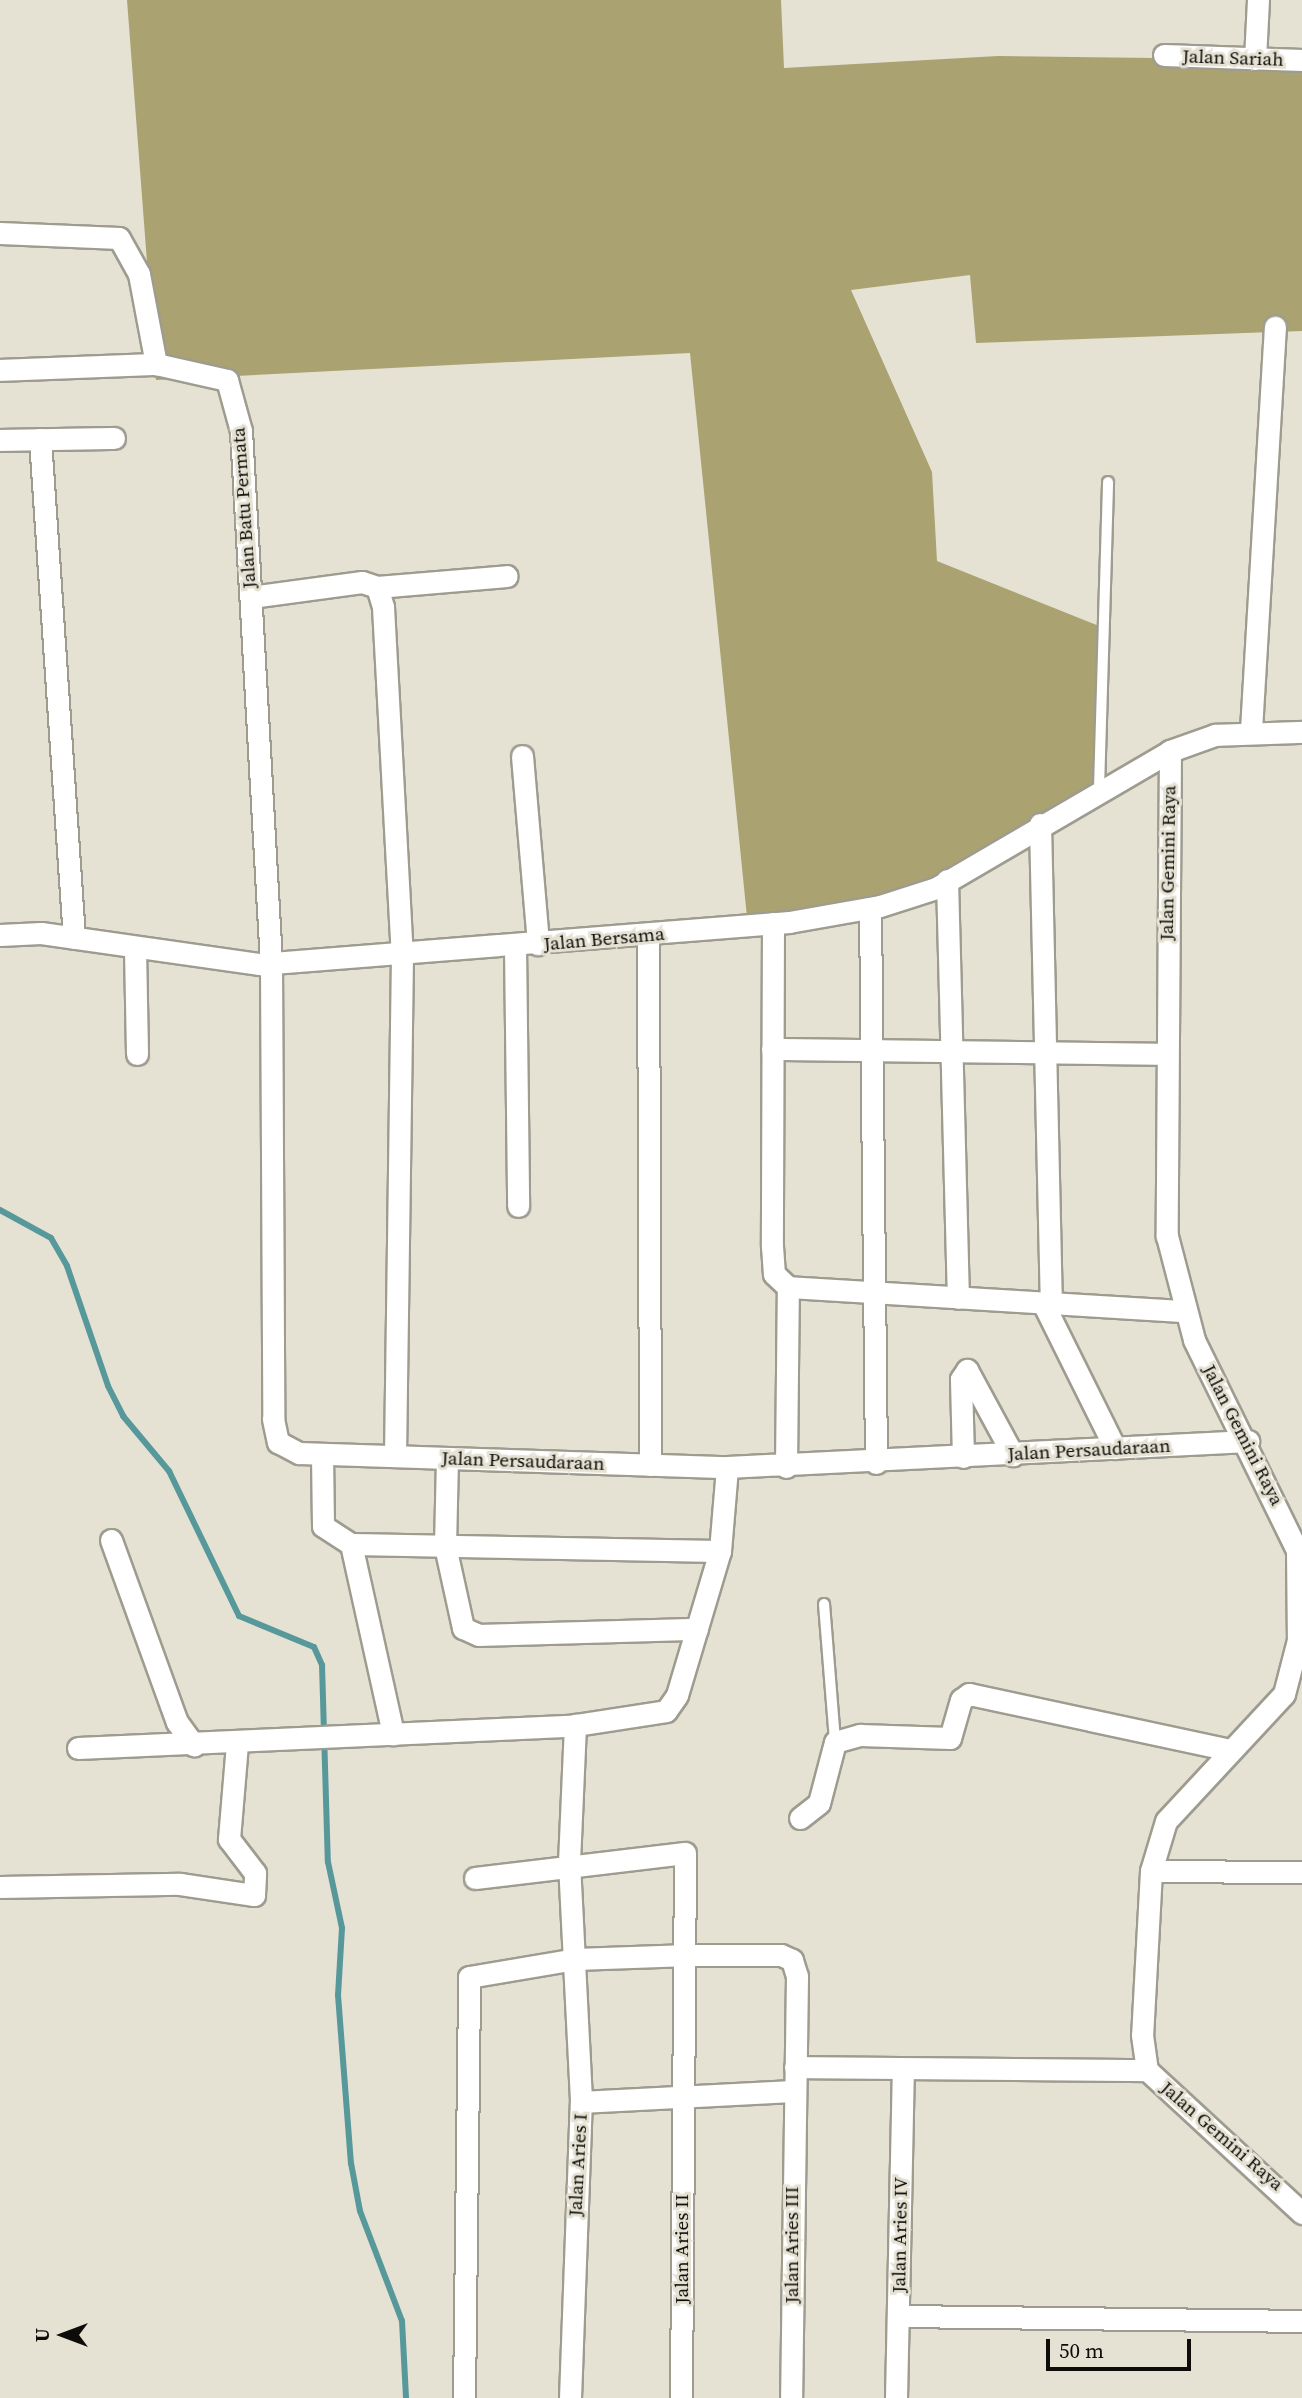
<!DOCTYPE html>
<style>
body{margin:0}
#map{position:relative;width:1302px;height:2398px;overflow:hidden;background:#e5e2d4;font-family:"Source Serif 4",serif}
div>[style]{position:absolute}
.forest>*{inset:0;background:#aba271}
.stream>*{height:6px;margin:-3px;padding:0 3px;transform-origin:3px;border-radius:3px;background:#57989b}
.roads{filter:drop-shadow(2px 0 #9e9c8f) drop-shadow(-2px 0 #9e9c8f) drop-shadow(0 2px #9e9c8f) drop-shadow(0 -2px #9e9c8f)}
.lane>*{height:10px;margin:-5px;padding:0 5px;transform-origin:5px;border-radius:5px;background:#fff}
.street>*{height:21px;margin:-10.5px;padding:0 10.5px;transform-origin:10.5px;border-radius:10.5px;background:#fff}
span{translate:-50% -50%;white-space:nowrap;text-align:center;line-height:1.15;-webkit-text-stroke:6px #e5e2d4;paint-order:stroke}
.street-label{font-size:19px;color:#0d0c08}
.north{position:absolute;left:28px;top:2300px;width:70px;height:70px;-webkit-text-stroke:5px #e5e2d4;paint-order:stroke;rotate:270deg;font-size:19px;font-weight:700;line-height:28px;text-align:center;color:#0d0c08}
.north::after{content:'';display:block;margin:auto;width:24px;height:32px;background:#0d0c08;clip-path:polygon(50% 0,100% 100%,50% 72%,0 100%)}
.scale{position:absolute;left:1046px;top:2339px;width:145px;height:32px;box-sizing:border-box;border:4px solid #0d0c08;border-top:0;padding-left:9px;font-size:21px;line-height:24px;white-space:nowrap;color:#0d0c08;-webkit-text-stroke:5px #e5e2d4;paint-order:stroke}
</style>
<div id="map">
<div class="forest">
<i style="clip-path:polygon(127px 0,781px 0,784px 68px,998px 56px,1302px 60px,1302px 331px,976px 343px,970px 275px,851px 290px,932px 472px,937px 561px,1104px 628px,1099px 788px,936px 888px,748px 927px,690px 353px,156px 380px)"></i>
</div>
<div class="stream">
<i style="left:0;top:1210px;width:58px;rotate:28.8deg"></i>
<i style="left:51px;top:1238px;width:32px;rotate:60deg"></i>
<i style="left:67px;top:1266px;width:127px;rotate:71.1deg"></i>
<i style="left:108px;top:1386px;width:34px;rotate:63deg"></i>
<i style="left:123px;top:1416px;width:72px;rotate:50.1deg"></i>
<i style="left:169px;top:1471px;width:161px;rotate:64.2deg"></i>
<i style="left:239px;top:1616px;width:81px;rotate:22.5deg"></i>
<i style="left:314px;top:1647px;width:20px;rotate:66deg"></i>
<i style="left:322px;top:1665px;width:197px;rotate:88.3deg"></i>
<i style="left:328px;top:1862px;width:67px;rotate:78deg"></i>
<i style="left:342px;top:1928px;width:67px;rotate:93.4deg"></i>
<i style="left:338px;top:1995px;width:169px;rotate:85.6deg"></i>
<i style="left:351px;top:2163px;width:49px;rotate:79.4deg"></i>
<i style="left:360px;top:2211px;width:118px;rotate:69.1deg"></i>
<i style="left:402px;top:2321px;width:77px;rotate:87deg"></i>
</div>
<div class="roads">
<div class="lane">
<i style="left:1099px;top:788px;width:306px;rotate:-88.3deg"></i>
<i style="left:824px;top:1604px;width:138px;rotate:85.4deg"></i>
</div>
<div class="street">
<i style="left:1164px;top:55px;width:138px;rotate:2.1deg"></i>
<i style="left:1255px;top:59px;width:59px;rotate:-87.1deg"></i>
<i style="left:0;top:233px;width:119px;rotate:2.4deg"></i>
<i style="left:119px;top:238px;width:41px;rotate:60.9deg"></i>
<i style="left:139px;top:274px;width:92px;rotate:79.3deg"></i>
<i style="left:156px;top:364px;width:73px;rotate:12.7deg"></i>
<i style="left:227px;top:380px;width:53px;rotate:74.6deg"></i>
<i style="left:241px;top:431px;width:533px;rotate:86.77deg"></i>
<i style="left:271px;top:963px;width:456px;rotate:89.7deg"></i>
<i style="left:273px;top:1419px;width:24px;rotate:78deg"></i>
<i style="left:278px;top:1442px;width:24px;rotate:28deg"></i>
<i style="left:299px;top:1453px;width:428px;rotate:1.9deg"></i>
<i style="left:727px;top:1467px;width:522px;rotate:-2.86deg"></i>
<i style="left:0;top:370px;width:156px;rotate:-2.2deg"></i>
<i style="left:40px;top:439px;width:500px;rotate:86.1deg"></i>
<i style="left:0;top:440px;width:114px;rotate:-1deg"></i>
<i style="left:377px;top:587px;width:130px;rotate:-4.8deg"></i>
<i style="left:251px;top:597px;width:112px;rotate:-7.7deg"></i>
<i style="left:362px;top:582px;width:16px;rotate:18deg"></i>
<i style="left:377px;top:587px;width:21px;rotate:73deg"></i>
<i style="left:383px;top:607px;width:349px;rotate:86.9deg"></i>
<i style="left:402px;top:955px;width:501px;rotate:90.8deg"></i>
<i style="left:1251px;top:730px;width:404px;rotate:-86.6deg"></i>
<i style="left:1170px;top:751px;width:485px;rotate:90.4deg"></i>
<i style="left:1167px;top:1236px;width:107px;rotate:75.4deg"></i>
<i style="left:1194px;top:1340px;width:234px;rotate:63.9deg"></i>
<i style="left:1297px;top:1550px;width:90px;rotate:89.4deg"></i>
<i style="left:1298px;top:1640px;width:56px;rotate:104.5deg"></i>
<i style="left:1284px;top:1694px;width:173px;rotate:132.9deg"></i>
<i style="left:1166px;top:1821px;width:52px;rotate:106.7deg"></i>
<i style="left:1151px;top:1871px;width:164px;rotate:93.1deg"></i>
<i style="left:1142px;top:2035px;width:35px;rotate:82deg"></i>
<i style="left:1147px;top:2070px;width:211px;rotate:42.7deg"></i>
<i style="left:522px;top:756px;width:189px;rotate:85.1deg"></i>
<i style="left:1040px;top:824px;width:479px;rotate:88.7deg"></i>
<i style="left:947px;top:880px;width:418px;rotate:88.5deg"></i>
<i style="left:870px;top:908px;width:555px;rotate:89.38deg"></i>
<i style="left:773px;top:923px;width:323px;rotate:90.2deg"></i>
<i style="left:772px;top:1246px;width:28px;rotate:86deg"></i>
<i style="left:774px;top:1274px;width:19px;rotate:43deg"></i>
<i style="left:648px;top:934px;width:531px;rotate:89.78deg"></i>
<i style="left:0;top:935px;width:41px;rotate:-2.8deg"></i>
<i style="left:41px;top:933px;width:221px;rotate:8.1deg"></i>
<i style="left:260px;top:964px;width:531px;rotate:-4.54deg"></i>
<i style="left:789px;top:922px;width:92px;rotate:-10deg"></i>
<i style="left:880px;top:906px;width:59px;rotate:-17.8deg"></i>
<i style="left:936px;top:888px;width:271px;rotate:-30.3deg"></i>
<i style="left:1170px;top:751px;width:48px;rotate:-19.6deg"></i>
<i style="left:1215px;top:735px;width:87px;rotate:-2deg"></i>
<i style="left:515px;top:946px;width:260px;rotate:89.3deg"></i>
<i style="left:135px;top:949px;width:105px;rotate:88.9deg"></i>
<i style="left:772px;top:1049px;width:394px;rotate:0.7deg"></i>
<i style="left:1043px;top:1303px;width:162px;rotate:63.6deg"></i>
<i style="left:322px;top:1454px;width:72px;rotate:89.2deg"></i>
<i style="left:323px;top:1526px;width:33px;rotate:33deg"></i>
<i style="left:351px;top:1544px;width:369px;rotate:1.1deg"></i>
<i style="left:963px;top:1457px;width:78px;rotate:-91.5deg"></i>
<i style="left:961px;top:1379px;width:11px;rotate:-56deg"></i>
<i style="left:967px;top:1370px;width:97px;rotate:61.6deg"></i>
<i style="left:447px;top:1458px;width:88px;rotate:91.3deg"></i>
<i style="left:445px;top:1546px;width:84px;rotate:77.6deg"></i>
<i style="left:463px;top:1628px;width:17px;rotate:24deg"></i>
<i style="left:479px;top:1635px;width:218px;rotate:-1.6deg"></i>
<i style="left:786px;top:1467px;width:180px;rotate:-89.4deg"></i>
<i style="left:788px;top:1287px;width:396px;rotate:3.5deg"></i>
<i style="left:111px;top:1540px;width:194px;rotate:70.1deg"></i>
<i style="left:177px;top:1722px;width:29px;rotate:54deg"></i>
<i style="left:351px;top:1544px;width:195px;rotate:77.5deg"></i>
<i style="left:575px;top:1725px;width:138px;rotate:92.5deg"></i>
<i style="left:569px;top:1863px;width:239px;rotate:87.1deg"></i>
<i style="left:78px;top:1748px;width:498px;rotate:-2.6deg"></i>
<i style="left:575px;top:1725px;width:92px;rotate:-8.7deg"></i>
<i style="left:666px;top:1711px;width:19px;rotate:-55deg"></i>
<i style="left:677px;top:1695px;width:150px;rotate:-73.4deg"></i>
<i style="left:720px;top:1551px;width:84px;rotate:-85.2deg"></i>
<i style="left:800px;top:1818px;width:24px;rotate:-38deg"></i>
<i style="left:819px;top:1803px;width:63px;rotate:-75.3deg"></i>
<i style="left:835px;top:1742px;width:26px;rotate:-16deg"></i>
<i style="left:860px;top:1735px;width:90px;rotate:1.9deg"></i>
<i style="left:950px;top:1738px;width:40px;rotate:-74deg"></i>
<i style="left:961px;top:1700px;width:10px;rotate:-37deg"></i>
<i style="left:969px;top:1694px;width:267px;rotate:12.1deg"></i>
<i style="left:1151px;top:1871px;width:151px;rotate:0.4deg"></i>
<i style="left:475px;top:1878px;width:211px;rotate:-6.8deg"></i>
<i style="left:685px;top:1853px;width:545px;rotate:90.42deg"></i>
<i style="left:0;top:1887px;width:180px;rotate:-1deg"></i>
<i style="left:180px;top:1884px;width:75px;rotate:8.5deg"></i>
<i style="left:254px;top:1895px;width:22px;rotate:-87deg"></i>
<i style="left:255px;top:1873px;width:43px;rotate:-127.4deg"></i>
<i style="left:229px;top:1839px;width:96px;rotate:-85.2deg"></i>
<i style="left:795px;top:2067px;width:352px;rotate:0.5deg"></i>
<i style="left:898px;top:2316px;width:404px;rotate:0.7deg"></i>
<i style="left:464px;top:2398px;width:421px;rotate:-89.3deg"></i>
<i style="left:469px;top:1977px;width:108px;rotate:-9.6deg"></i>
<i style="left:575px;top:1959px;width:114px;rotate:-2deg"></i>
<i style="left:689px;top:1955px;width:92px"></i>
<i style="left:781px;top:1955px;width:12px;rotate:24deg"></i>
<i style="left:792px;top:1960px;width:17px;rotate:73deg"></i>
<i style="left:797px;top:1976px;width:422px;rotate:90.8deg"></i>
<i style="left:570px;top:2398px;width:296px;rotate:-87.9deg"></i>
<i style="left:581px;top:2102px;width:211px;rotate:-3deg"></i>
<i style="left:896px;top:2398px;width:326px;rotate:-88.8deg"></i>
</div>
</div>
<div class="street-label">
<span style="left:1233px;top:58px;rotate:2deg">Jalan Sariah</span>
<span style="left:244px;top:508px;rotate:-94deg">Jalan Batu Permata</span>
<span style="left:1168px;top:863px;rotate:-89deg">Jalan Gemini Raya</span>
<span style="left:604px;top:939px;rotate:-5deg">Jalan Bersama</span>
<span style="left:1243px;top:1435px;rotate:63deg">Jalan Gemini Raya</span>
<span style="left:1089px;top:1450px;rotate:-3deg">Jalan Persaudaraan</span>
<span style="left:523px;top:1461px;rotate:2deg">Jalan Persaudaraan</span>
<span style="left:1222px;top:2136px;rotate:41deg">Jalan Gemini Raya</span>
<span style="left:578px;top:2165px;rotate:-87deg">Jalan Aries I</span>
<span style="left:900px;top:2235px;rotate:-89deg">Jalan Aries IV</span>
<span style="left:792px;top:2245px;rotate:-90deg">Jalan Aries III</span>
<span style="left:682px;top:2249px;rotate:-90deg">Jalan Aries II</span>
</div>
<div class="north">U</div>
<div class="scale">50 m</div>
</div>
